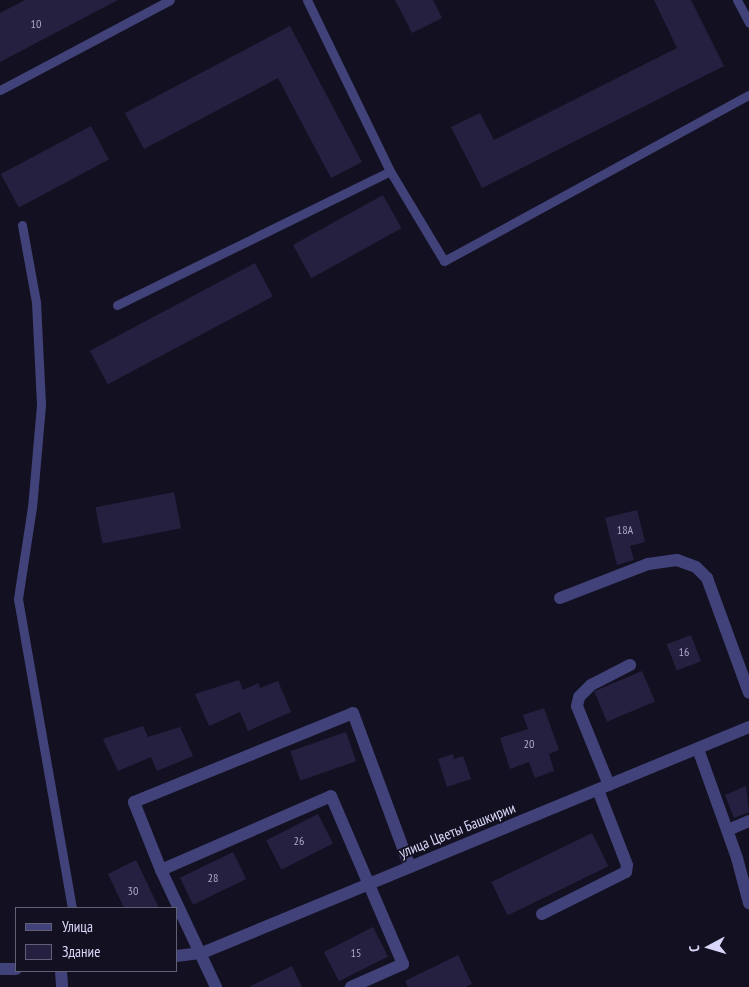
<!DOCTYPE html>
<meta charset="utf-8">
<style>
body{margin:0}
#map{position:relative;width:749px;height:987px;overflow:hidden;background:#131121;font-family:"PT Sans Narrow",sans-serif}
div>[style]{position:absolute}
.building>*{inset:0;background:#251f40;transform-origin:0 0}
.lane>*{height:9px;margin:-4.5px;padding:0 4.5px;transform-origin:4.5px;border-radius:4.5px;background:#42427a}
.street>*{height:12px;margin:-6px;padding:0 6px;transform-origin:6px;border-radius:6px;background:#42427a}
span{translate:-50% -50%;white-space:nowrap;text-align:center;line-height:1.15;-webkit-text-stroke:4px #131121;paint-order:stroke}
.number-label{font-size:12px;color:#aca9cb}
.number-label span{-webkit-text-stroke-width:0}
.street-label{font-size:15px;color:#d9d7f9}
.legend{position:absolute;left:15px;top:907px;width:162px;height:65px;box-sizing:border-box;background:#131121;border:1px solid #626077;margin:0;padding:6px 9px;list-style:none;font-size:15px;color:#d9d7f9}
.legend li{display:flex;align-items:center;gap:10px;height:25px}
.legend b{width:25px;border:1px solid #626077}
.north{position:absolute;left:684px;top:922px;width:50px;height:50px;-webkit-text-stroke:4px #131121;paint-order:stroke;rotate:264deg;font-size:14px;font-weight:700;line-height:20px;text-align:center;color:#d9d7f9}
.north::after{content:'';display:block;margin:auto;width:18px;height:22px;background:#d9d7f9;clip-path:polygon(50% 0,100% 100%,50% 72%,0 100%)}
</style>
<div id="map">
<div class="building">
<i style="clip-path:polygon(25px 0,118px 0,0 62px,0 13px)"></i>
<i style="clip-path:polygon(395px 0,433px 0,442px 18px,412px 33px)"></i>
<i style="clip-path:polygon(654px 0,691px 0,724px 66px,482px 188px,451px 127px,480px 113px,494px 140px,677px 48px)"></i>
<i style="clip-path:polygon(290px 26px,362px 162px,331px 178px,278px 78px,144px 149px,125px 113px)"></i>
<i style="left:91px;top:126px;width:38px;height:102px;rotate:62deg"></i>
<i style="left:383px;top:195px;width:38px;height:103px;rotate:61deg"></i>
<i style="left:255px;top:263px;width:38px;height:187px;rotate:62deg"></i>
<i style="left:174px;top:492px;width:37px;height:80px;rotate:79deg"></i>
<i style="clip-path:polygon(637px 510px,645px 542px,630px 546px,634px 560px,617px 565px,605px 518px)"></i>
<i style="left:691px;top:635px;width:28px;height:26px;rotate:69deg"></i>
<i style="left:642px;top:671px;width:33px;height:52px;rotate:67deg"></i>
<i style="clip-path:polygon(239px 680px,243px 690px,258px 683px,260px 688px,278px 681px,291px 712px,248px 731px,240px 712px,209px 726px,195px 694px)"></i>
<i style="clip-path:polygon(544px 708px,559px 750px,549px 754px,554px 771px,535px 778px,529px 762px,510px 769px,500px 738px,528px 729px,523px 715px)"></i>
<i style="clip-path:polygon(143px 726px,148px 737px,180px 727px,193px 756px,157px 771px,151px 757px,118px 771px,103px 739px)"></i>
<i style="left:346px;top:732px;width:31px;height:59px;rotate:71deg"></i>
<i style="clip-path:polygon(453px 754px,454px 759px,463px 756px,471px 779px,447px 787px,438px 759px)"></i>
<i style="clip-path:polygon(746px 786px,749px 812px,734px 818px,725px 795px)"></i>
<i style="left:318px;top:814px;width:33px;height:58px;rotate:63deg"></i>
<i style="left:592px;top:833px;width:37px;height:112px;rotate:64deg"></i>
<i style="left:233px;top:852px;width:30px;height:59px;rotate:64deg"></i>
<i style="clip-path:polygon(136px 860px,159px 908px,124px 908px,108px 874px)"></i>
<i style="left:373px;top:927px;width:33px;height:55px;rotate:63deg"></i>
<i style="clip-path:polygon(458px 955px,472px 984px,465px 987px,408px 987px,405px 981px)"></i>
<i style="clip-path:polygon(292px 966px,302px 987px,249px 987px)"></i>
</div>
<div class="lane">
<i style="left:307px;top:0;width:190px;rotate:64.1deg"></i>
<i style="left:390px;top:171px;width:105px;rotate:59deg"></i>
<i style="left:444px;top:261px;width:347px;rotate:-28.6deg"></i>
<i style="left:737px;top:0;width:26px;rotate:62deg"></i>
<i style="left:0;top:90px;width:192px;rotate:-27.9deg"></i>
<i style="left:22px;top:225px;width:78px;rotate:79.7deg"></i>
<i style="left:36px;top:302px;width:103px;rotate:87.2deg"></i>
<i style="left:41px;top:405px;width:102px;rotate:95deg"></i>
<i style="left:32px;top:507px;width:93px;rotate:98.7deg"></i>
<i style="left:18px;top:599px;width:314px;rotate:80.1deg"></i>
<i style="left:117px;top:305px;width:304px;rotate:-26.1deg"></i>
</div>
<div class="street">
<i style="left:560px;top:598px;width:94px;rotate:-21.1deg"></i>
<i style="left:648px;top:564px;width:29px;rotate:-8deg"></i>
<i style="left:677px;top:560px;width:20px;rotate:20deg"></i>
<i style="left:696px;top:567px;width:16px;rotate:45deg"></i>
<i style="left:707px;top:578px;width:122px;rotate:69.9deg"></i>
<i style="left:698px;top:749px;width:116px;rotate:70.3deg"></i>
<i style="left:737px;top:858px;width:47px;rotate:75.1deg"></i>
<i style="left:609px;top:785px;width:85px;rotate:-112.1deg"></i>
<i style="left:577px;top:706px;width:9px;rotate:-77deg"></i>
<i style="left:579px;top:697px;width:17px;rotate:-45deg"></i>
<i style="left:591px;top:685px;width:44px;rotate:-27.1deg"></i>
<i style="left:728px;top:830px;width:23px;rotate:-23deg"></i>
<i style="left:161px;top:870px;width:73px;rotate:-111.7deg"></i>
<i style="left:134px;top:802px;width:236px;rotate:-22.1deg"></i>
<i style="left:353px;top:713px;width:164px;rotate:69.7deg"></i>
<i style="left:542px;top:914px;width:94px;rotate:-26.6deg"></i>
<i style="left:626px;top:872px;width:7px;rotate:-82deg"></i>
<i style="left:627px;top:865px;width:80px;rotate:-111.1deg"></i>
<i style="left:176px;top:956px;width:26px;rotate:-7deg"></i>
<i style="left:202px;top:953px;width:592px;rotate:-22.45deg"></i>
<i style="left:0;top:969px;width:16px"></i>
<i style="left:61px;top:971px;width:16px;rotate:86deg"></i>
<i style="left:216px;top:987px;width:129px;rotate:-115.2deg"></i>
<i style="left:161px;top:870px;width:185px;rotate:-23.5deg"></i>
<i style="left:331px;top:796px;width:183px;rotate:66.8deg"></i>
<i style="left:403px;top:964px;width:57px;rotate:156.1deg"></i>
</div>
<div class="number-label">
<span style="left:36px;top:24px">10</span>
<span style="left:625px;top:530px">18А</span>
<span style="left:684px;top:652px">16</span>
<span style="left:529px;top:744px">20</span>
<span style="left:299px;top:841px">26</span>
<span style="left:213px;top:878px">28</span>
<span style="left:133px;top:891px">30</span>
<span style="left:356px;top:953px">15</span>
</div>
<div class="street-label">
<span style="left:457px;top:830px;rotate:-22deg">улица Цветы Башкирии</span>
</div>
<ul class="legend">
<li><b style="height:6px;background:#42427a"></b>Улица</li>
<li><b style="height:14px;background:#251f40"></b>Здание</li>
</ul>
<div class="north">С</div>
</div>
